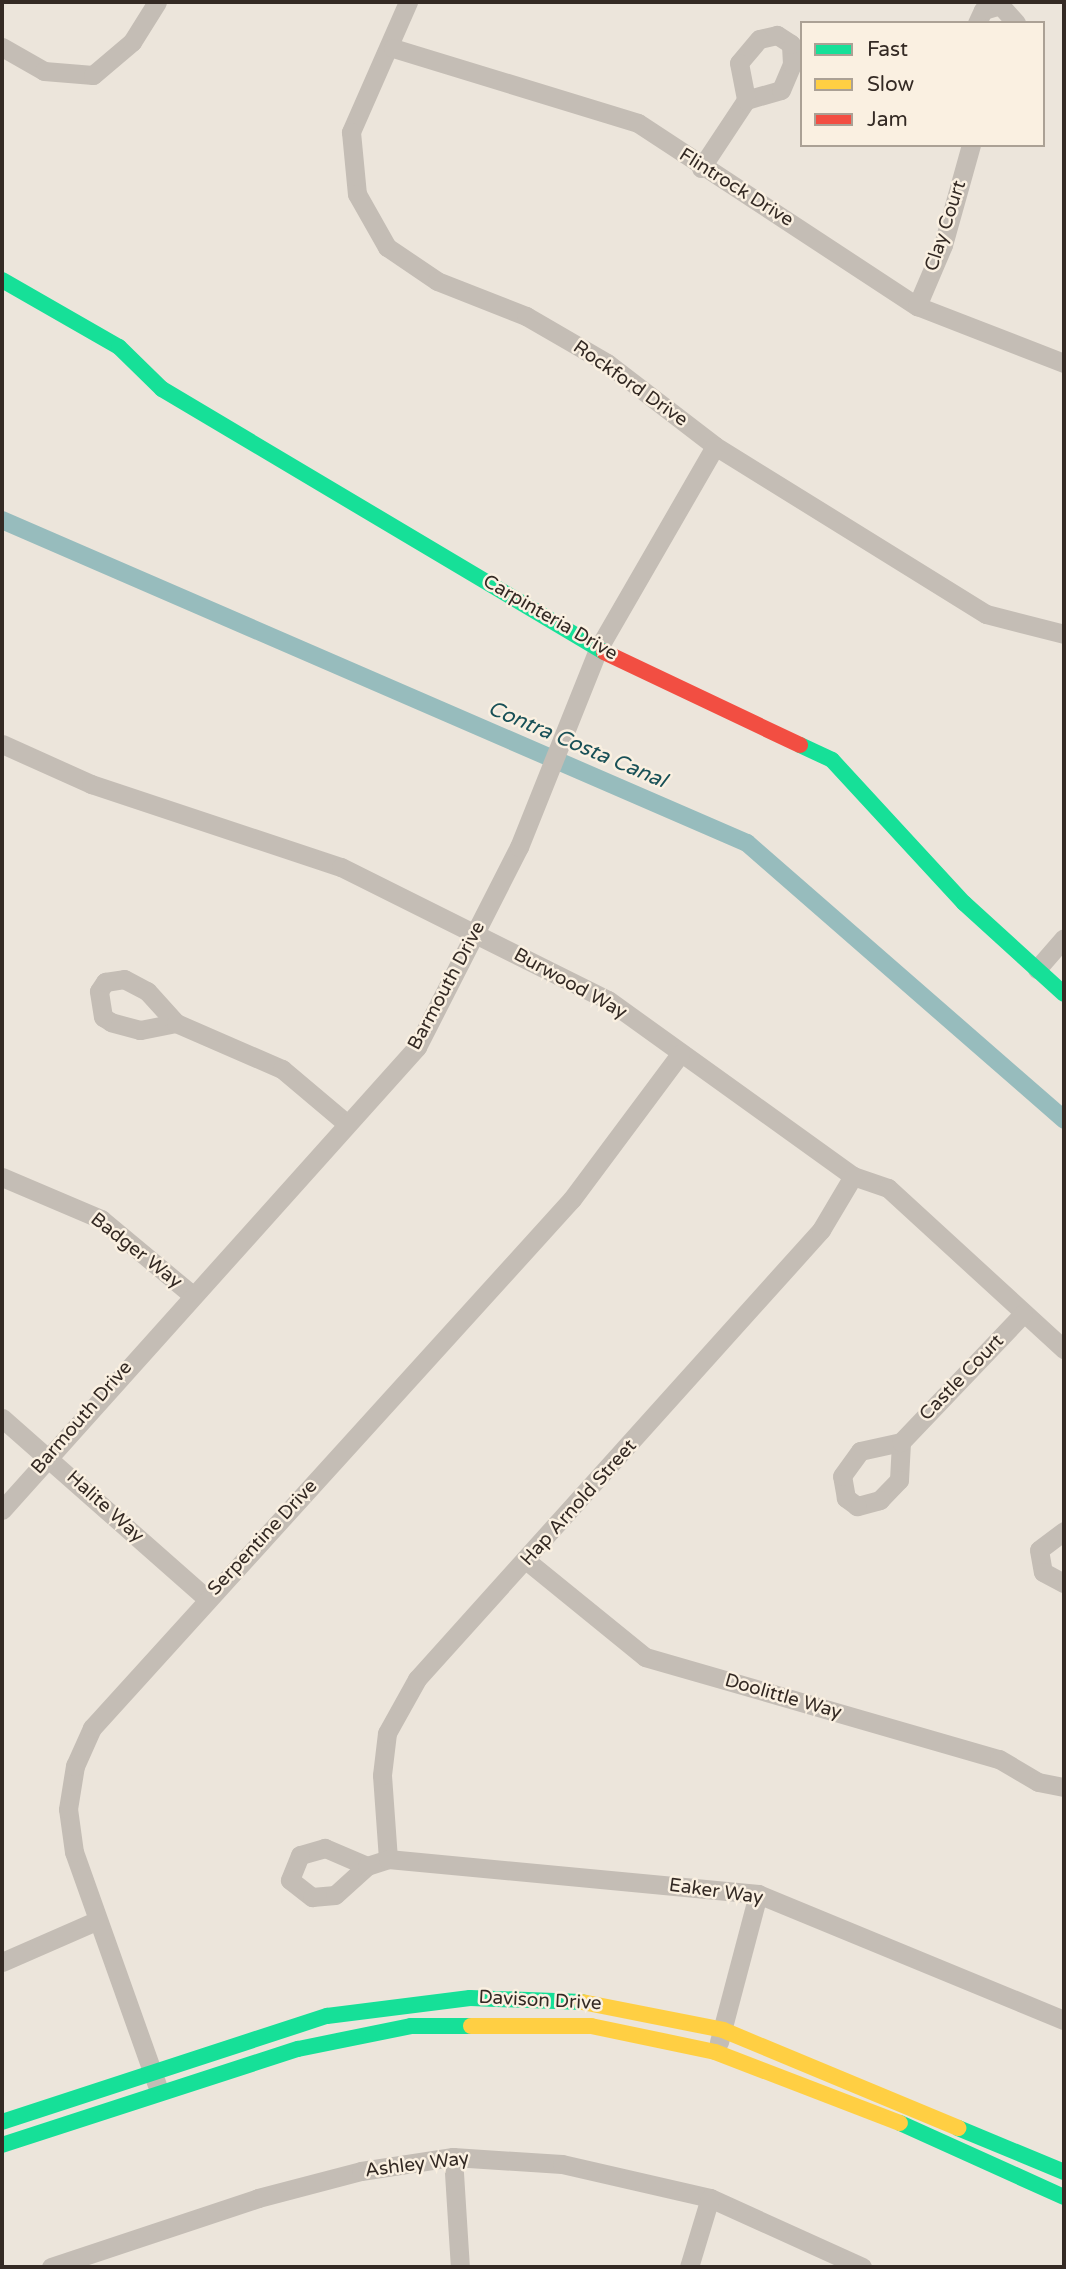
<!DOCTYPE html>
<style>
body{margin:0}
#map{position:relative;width:1066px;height:2269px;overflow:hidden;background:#ece5db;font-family:"Varela Round",sans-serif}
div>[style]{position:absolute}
.canal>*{height:18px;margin:-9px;padding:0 9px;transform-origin:9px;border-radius:9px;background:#97bcbd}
.street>*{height:19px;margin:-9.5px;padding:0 9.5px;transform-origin:9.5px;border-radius:9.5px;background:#c4bdb5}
.fast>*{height:16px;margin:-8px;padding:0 8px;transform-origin:8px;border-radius:8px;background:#16e098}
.slow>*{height:16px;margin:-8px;padding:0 8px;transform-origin:8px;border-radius:8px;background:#ffcf43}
.jam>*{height:16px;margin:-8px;padding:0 8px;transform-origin:8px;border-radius:8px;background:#f24e42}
span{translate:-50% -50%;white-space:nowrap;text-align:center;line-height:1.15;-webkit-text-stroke:5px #faf0e1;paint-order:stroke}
.street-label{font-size:19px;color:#342a24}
.water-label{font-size:21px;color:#185057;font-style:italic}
.frame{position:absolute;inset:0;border:4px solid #342a24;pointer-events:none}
.legend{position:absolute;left:800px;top:21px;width:245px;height:126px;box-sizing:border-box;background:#faf0e1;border:2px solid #aba195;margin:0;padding:9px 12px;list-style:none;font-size:21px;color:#342a24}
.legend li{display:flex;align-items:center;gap:14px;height:35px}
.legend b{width:35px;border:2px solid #aba195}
</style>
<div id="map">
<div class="canal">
<i style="left:2px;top:520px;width:812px;rotate:23.44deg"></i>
<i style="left:747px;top:843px;width:421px;rotate:41.1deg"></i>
</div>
<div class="street">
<i style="left:408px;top:2px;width:142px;rotate:113.7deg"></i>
<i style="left:351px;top:132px;width:62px;rotate:84.5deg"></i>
<i style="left:357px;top:194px;width:61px;rotate:60.5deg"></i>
<i style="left:387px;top:247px;width:60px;rotate:34.2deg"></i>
<i style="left:437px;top:281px;width:96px;rotate:21.5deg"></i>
<i style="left:526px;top:316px;width:94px;rotate:30.1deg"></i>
<i style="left:607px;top:363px;width:136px;rotate:37.5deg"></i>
<i style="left:715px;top:446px;width:319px;rotate:31.8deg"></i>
<i style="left:986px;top:614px;width:81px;rotate:14.4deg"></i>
<i style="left:977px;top:23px;width:14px;rotate:-65deg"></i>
<i style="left:983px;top:10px;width:18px;rotate:-16deg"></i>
<i style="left:1000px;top:5px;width:24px;rotate:48deg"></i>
<i style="left:2px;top:47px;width:48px;rotate:29.7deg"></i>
<i style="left:44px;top:71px;width:49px;rotate:4.7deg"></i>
<i style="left:93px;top:75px;width:51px;rotate:-40.2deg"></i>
<i style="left:132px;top:42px;width:47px;rotate:-58deg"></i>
<i style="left:393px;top:48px;width:256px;rotate:17deg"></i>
<i style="left:638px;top:123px;width:334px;rotate:33.3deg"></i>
<i style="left:917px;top:306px;width:158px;rotate:21.2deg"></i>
<i style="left:701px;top:168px;width:82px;rotate:-56.5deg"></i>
<i style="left:746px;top:100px;width:36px;rotate:-16deg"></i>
<i style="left:781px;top:90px;width:28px;rotate:-67deg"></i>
<i style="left:792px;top:64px;width:20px;rotate:-93deg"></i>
<i style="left:791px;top:44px;width:17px;rotate:-147deg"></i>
<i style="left:777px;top:35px;width:18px;rotate:167deg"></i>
<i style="left:759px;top:39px;width:31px;rotate:130deg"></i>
<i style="left:739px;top:63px;width:38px;rotate:79deg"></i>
<i style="left:917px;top:306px;width:66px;rotate:-66.9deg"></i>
<i style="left:943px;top:245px;width:104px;rotate:-74.4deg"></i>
<i style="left:2px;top:744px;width:98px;rotate:24.2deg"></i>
<i style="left:91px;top:784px;width:263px;rotate:18.4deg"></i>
<i style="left:341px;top:867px;width:298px;rotate:26.5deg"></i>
<i style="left:608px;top:1000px;width:302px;rotate:35.7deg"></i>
<i style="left:853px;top:1176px;width:37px;rotate:19deg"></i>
<i style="left:888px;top:1188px;width:239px;rotate:42.5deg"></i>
<i style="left:1037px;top:969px;width:41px;rotate:-48.9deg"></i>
<i style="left:176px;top:1023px;width:37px;rotate:169deg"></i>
<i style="left:140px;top:1030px;width:30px;rotate:-165deg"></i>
<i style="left:111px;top:1022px;width:9px;rotate:-148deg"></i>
<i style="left:103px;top:1017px;width:26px;rotate:-99deg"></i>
<i style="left:99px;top:991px;width:11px;rotate:-56deg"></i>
<i style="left:105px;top:982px;width:19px;rotate:-9deg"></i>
<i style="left:124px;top:979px;width:26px;rotate:28deg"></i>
<i style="left:147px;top:991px;width:43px;rotate:47.8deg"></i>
<i style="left:176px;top:1023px;width:116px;rotate:23.5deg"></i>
<i style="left:282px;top:1069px;width:85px;rotate:40.2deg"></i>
<i style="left:2px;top:1177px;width:108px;rotate:23deg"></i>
<i style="left:101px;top:1219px;width:117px;rotate:39.8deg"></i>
<i style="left:2px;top:1418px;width:272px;rotate:41.4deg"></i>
<i style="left:901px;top:1442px;width:38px;rotate:93deg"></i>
<i style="left:899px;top:1480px;width:28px;rotate:134deg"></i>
<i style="left:880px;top:1500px;width:24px;rotate:165deg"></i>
<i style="left:857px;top:1506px;width:14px;rotate:-144deg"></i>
<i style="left:846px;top:1498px;width:22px;rotate:-100deg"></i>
<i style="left:842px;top:1476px;width:31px;rotate:-54deg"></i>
<i style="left:860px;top:1451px;width:42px;rotate:-12.4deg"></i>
<i style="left:901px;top:1442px;width:177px;rotate:-46.4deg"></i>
<i style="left:2px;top:1510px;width:622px;rotate:-48.13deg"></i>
<i style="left:417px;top:1047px;width:225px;rotate:-63deg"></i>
<i style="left:519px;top:847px;width:213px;rotate:-68.2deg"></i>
<i style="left:598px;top:649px;width:234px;rotate:-60deg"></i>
<i style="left:1064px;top:1531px;width:31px;rotate:143deg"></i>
<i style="left:1039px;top:1550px;width:22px;rotate:80deg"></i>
<i style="left:1043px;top:1572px;width:24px;rotate:28deg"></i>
<i style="left:527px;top:1561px;width:152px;rotate:39.1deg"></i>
<i style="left:645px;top:1657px;width:368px;rotate:16.1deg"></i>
<i style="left:999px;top:1759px;width:45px;rotate:30.5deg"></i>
<i style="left:1038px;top:1782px;width:26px;rotate:11deg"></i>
<i style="left:388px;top:1859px;width:84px;rotate:-94.1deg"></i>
<i style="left:382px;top:1775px;width:42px;rotate:-83.2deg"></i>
<i style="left:387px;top:1733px;width:62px;rotate:-60.9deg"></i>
<i style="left:417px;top:1679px;width:604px;rotate:-48.02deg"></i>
<i style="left:821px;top:1230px;width:63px;rotate:-59.3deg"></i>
<i style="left:367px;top:1866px;width:46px;rotate:-156.8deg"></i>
<i style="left:325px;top:1848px;width:26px;rotate:164deg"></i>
<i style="left:300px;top:1855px;width:27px;rotate:112deg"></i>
<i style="left:290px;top:1880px;width:28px;rotate:38deg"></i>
<i style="left:312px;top:1897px;width:23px;rotate:-5deg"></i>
<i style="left:335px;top:1895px;width:43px;rotate:-42.2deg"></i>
<i style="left:367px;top:1866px;width:22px;rotate:-18deg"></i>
<i style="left:388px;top:1859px;width:372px;rotate:5.4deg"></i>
<i style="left:758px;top:1894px;width:331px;rotate:22.4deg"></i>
<i style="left:2px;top:1962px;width:103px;rotate:-23.6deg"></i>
<i style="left:719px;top:2042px;width:153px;rotate:-75.2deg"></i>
<i style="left:157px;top:2085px;width:247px;rotate:-109.6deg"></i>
<i style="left:74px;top:1852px;width:43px;rotate:-97.9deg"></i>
<i style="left:68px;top:1809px;width:44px;rotate:-80.8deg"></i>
<i style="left:75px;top:1766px;width:42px;rotate:-65.9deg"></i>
<i style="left:92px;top:1728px;width:714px;rotate:-47.78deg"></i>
<i style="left:572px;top:1199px;width:181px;rotate:-53.3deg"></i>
<i style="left:453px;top:2157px;width:110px;rotate:86.4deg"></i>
<i style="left:51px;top:2267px;width:218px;rotate:-18.4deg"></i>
<i style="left:258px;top:2198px;width:106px;rotate:-14.7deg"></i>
<i style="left:361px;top:2171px;width:93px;rotate:-8.7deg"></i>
<i style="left:453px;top:2157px;width:109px;rotate:3.7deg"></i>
<i style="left:562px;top:2164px;width:152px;rotate:12.9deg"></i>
<i style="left:710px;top:2198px;width:167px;rotate:24.4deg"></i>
<i style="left:689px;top:2267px;width:72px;rotate:-73.1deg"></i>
</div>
<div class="fast">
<i style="left:2px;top:280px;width:135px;rotate:29.8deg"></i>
<i style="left:119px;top:347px;width:60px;rotate:44.3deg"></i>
<i style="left:162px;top:389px;width:514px;rotate:30.75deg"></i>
<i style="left:800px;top:745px;width:35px;rotate:25deg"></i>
<i style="left:832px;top:760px;width:195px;rotate:47.3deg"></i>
<i style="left:964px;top:903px;width:135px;rotate:42.3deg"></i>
<i style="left:2px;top:2122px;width:342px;rotate:-18.1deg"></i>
<i style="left:327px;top:2016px;width:144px;rotate:-7.2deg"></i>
<i style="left:470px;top:1998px;width:112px;rotate:2deg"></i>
<i style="left:900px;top:2123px;width:180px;rotate:24.3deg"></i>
<i style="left:958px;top:2128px;width:115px;rotate:22.5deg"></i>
<i style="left:2px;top:2145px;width:311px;rotate:-18deg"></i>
<i style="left:298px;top:2049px;width:115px;rotate:-11.5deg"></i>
<i style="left:411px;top:2026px;width:60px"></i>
</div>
<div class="slow">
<i style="left:582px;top:2002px;width:144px;rotate:11.2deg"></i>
<i style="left:723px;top:2030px;width:255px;rotate:22.6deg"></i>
<i style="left:471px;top:2026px;width:120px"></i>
<i style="left:591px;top:2026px;width:127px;rotate:11.8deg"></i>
<i style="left:715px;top:2052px;width:198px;rotate:21deg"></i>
</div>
<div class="jam">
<i style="left:604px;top:652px;width:217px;rotate:25.4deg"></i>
</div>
<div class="street-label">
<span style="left:736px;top:188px;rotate:32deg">Flintrock Drive</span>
<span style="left:946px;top:226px;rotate:-72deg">Clay Court</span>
<span style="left:630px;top:384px;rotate:35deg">Rockford Drive</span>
<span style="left:550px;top:618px;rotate:30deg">Carpinteria Drive</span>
<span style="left:570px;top:984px;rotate:29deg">Burwood Way</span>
<span style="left:447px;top:986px;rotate:-62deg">Barmouth Drive</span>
<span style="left:136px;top:1251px;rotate:38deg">Badger Way</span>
<span style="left:962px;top:1378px;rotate:-46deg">Castle Court</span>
<span style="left:82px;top:1418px;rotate:-49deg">Barmouth Drive</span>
<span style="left:579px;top:1503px;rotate:-48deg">Hap Arnold Street</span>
<span style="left:105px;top:1507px;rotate:42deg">Halite Way</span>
<span style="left:263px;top:1538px;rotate:-47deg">Serpentine Drive</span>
<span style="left:783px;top:1697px;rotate:16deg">Doolittle Way</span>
<span style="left:716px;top:1892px;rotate:8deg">Eaker Way</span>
<span style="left:540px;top:2001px;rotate:3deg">Davison Drive</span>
<span style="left:417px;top:2165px;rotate:-7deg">Ashley Way</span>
</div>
<div class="water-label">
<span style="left:577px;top:745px;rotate:23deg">Contra Costa Canal</span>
</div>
<div class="frame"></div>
<ul class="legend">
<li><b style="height:9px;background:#16e098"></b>Fast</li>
<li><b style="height:9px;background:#ffcf43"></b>Slow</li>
<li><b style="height:9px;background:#f24e42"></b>Jam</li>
</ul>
</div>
